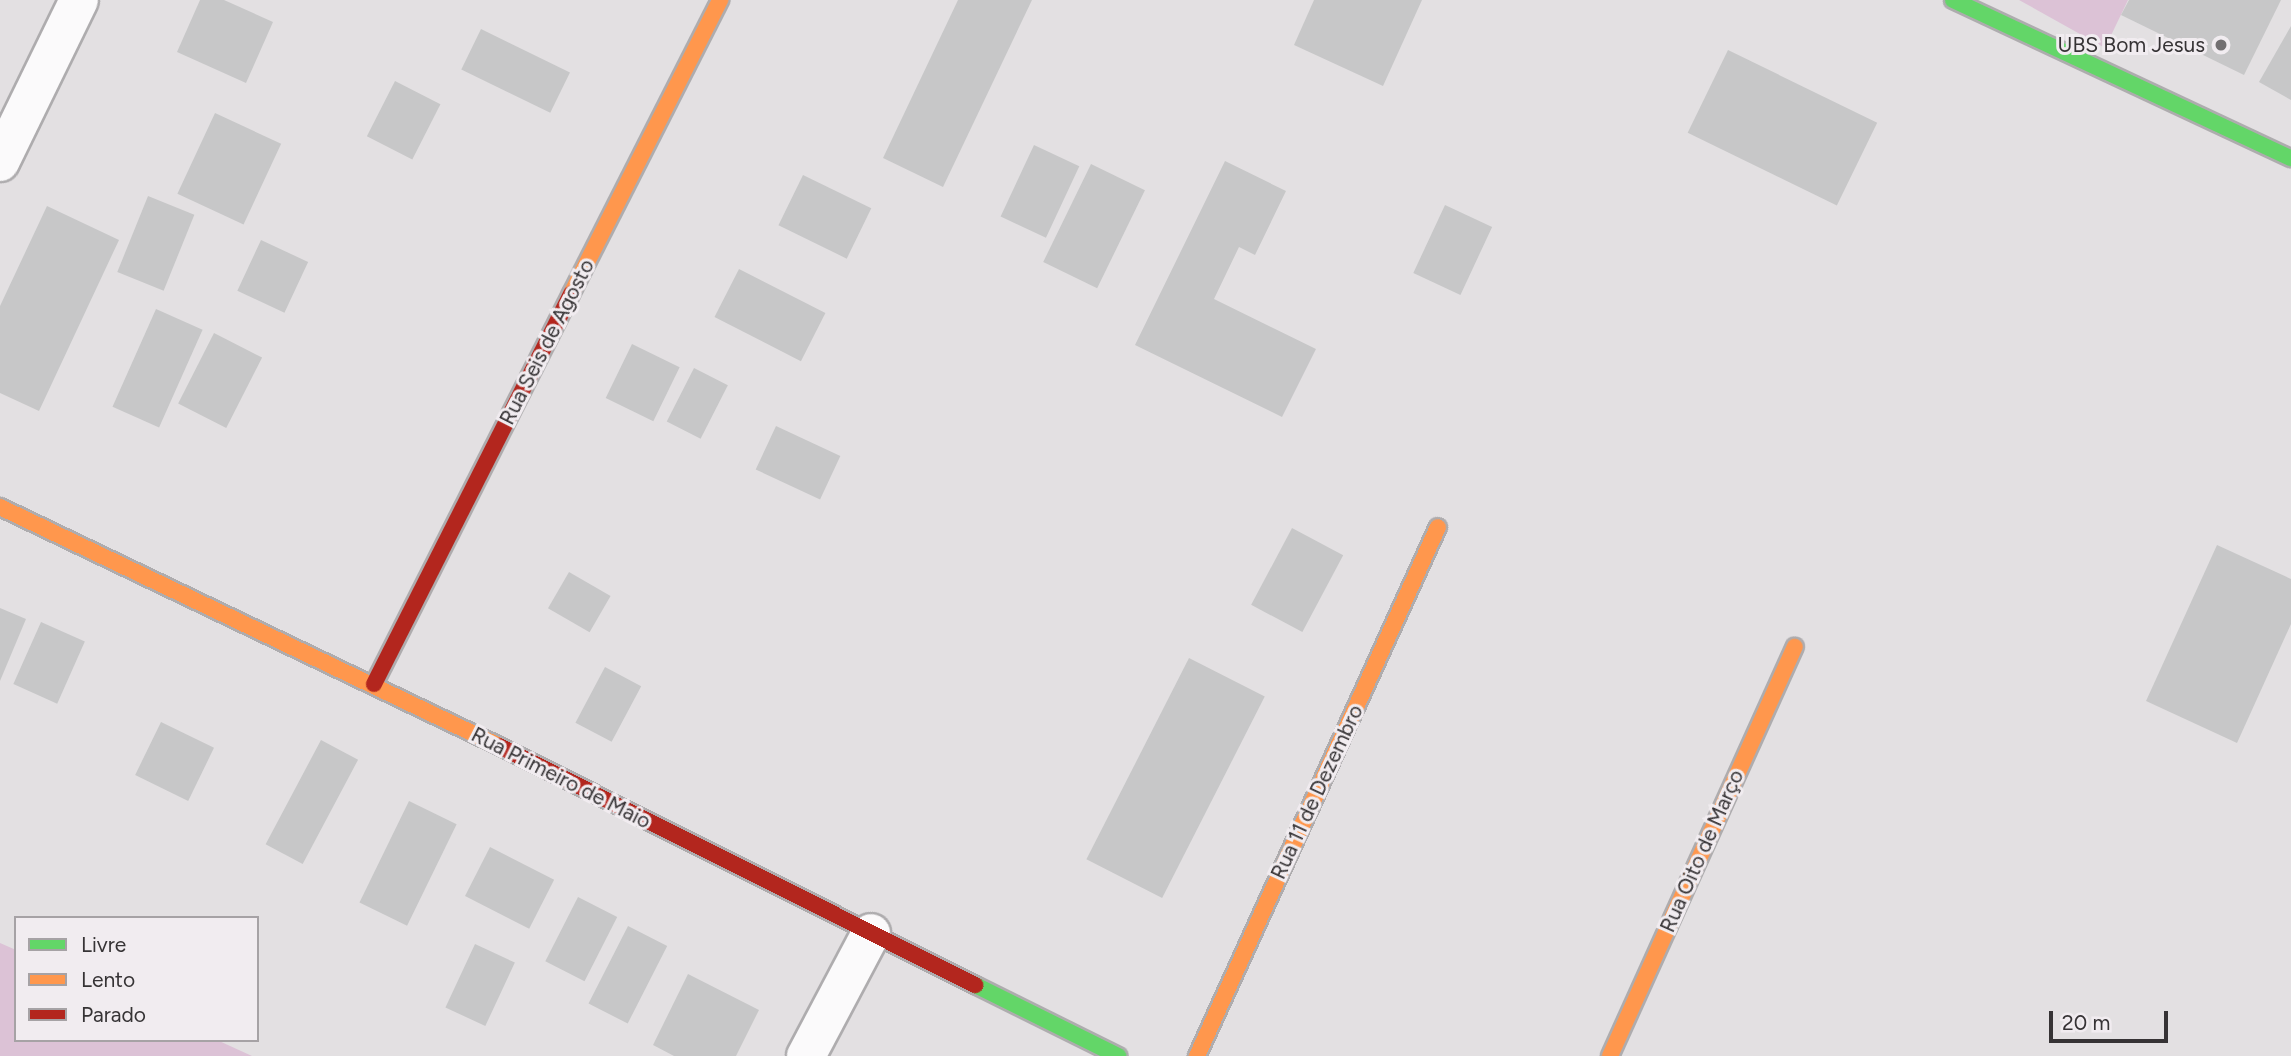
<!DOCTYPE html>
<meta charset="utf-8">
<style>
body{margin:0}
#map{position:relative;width:2291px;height:1056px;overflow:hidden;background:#e3e0e2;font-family:Figtree,sans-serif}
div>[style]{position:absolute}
.green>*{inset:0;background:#dcc2d6}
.building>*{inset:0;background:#c7c7c8;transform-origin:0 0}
.roads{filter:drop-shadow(2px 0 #aeacae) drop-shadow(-2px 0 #aeacae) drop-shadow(0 2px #aeacae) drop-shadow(0 -2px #aeacae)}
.street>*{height:38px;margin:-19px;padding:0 19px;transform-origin:19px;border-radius:19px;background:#fbfafb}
.fast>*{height:16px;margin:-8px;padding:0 8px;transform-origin:8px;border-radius:8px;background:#63d668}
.slow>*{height:16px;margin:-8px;padding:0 8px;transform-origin:8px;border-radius:8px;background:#ff974d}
.jam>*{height:16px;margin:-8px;padding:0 8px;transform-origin:8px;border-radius:8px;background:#b3261e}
.dots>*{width:19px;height:19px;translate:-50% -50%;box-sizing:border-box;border:4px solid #f1ecf0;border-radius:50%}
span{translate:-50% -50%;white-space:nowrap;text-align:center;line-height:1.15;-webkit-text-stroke:6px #f1ecf0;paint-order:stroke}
.poi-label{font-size:21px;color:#363335}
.right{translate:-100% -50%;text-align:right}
.street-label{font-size:21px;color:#363335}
.legend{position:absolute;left:14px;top:916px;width:245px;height:126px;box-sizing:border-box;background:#f1ecf0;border:2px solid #a6a2a5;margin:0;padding:9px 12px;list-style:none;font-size:21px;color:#363335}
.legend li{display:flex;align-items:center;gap:14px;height:35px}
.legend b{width:35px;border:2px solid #a6a2a5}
.scale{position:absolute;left:2049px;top:1011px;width:119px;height:32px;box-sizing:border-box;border:4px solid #363335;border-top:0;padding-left:9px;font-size:21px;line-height:24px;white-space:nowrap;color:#363335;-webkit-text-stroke:5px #f1ecf0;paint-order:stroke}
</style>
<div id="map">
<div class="green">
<i style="clip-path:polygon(2019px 0,2128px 0,2105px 48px)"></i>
<i style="clip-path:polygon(0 943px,16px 950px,16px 1040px,217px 1040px,252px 1056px,0 1056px)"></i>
</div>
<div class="building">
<i style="clip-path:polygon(200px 0,224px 0,273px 22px,246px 83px,177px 52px)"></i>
<i style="clip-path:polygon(958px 0,1032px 0,943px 187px,883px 158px)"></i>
<i style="clip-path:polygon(1314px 0,1422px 0,1383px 86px,1294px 45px)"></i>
<i style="clip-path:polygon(2129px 0,2281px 0,2244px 75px,2121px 15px)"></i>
<i style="clip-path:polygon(2291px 26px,2291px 100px,2259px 82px)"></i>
<i style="left:481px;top:29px;width:99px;height:45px;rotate:26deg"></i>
<i style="left:1728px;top:50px;width:166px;height:92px;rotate:26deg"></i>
<i style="left:395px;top:81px;width:51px;height:62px;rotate:27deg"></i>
<i style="left:215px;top:113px;width:73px;height:89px;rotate:25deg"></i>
<i style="left:1034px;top:145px;width:50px;height:79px;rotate:25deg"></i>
<i style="clip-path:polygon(1225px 161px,1286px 191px,1255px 255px,1239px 247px,1214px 299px,1316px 349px,1282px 417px,1135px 345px)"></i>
<i style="left:1091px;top:164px;width:60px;height:109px;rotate:26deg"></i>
<i style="left:803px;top:175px;width:76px;height:56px;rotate:26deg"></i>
<i style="left:148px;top:196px;width:50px;height:82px;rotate:22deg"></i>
<i style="left:1445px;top:205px;width:52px;height:75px;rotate:25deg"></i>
<i style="clip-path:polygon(47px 206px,119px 240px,39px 411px,0 393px,0 306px)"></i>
<i style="left:261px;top:240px;width:52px;height:56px;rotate:25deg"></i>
<i style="left:739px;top:269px;width:97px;height:54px;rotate:27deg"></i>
<i style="left:156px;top:309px;width:51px;height:107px;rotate:24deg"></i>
<i style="left:214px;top:333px;width:54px;height:79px;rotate:27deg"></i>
<i style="left:632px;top:344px;width:53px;height:60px;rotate:26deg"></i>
<i style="left:694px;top:368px;width:38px;height:60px;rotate:27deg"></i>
<i style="left:776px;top:426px;width:71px;height:48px;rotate:25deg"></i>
<i style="left:1292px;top:528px;width:58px;height:87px;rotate:28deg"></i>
<i style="clip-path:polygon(2217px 545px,2291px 579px,2291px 624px,2237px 743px,2146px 701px)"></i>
<i style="left:569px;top:572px;width:48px;height:42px;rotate:30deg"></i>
<i style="clip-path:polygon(0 608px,26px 619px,0 681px)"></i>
<i style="left:41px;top:622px;width:48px;height:68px;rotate:24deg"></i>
<i style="left:1189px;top:658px;width:85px;height:226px;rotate:27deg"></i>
<i style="left:605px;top:667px;width:41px;height:63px;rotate:28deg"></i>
<i style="left:161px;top:722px;width:59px;height:59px;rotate:26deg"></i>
<i style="left:321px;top:740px;width:42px;height:118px;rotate:28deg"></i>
<i style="left:409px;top:801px;width:53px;height:113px;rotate:26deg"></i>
<i style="left:490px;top:847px;width:72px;height:55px;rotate:27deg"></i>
<i style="left:578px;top:897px;width:44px;height:72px;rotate:27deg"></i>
<i style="left:628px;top:926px;width:44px;height:87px;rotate:27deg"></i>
<i style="left:475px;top:944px;width:44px;height:70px;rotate:25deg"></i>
<i style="clip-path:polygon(688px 974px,759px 1010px,736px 1056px,674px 1056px,653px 1045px)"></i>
</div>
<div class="roads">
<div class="street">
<i style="left:0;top:162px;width:180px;rotate:-64deg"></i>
<i style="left:806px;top:1056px;width:139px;rotate:-62.1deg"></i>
</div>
<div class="fast">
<i style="left:1953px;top:0;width:373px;rotate:25.1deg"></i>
<i style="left:975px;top:985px;width:160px;rotate:26.4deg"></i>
</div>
<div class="slow">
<i style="left:571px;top:294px;width:330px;rotate:-63.1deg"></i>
<i style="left:0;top:507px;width:553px;rotate:25.59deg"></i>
<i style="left:1197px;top:1056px;width:581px;rotate:-65.51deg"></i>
<i style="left:1610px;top:1056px;width:449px;rotate:-65.7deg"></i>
</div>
<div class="jam">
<i style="left:374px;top:684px;width:437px;rotate:-63.2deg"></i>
<i style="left:499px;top:746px;width:533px;rotate:26.66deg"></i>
</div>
</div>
<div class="dots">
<i style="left:2221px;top:45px;background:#737072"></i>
</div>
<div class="poi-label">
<span class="right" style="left:2205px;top:45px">UBS Bom Jesus</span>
</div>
<div class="street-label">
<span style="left:547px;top:342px;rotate:-63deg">Rua Seis de Agosto</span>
<span style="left:561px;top:778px;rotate:27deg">Rua Primeiro de Maio</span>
<span style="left:1317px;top:792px;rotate:-65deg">Rua 11 de Dezembro</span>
<span style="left:1702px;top:851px;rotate:-66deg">Rua Oito de Março</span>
</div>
<ul class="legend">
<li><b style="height:9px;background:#63d668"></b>Livre</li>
<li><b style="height:9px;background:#ff974d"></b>Lento</li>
<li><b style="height:9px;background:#b3261e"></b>Parado</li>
</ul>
<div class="scale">20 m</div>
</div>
